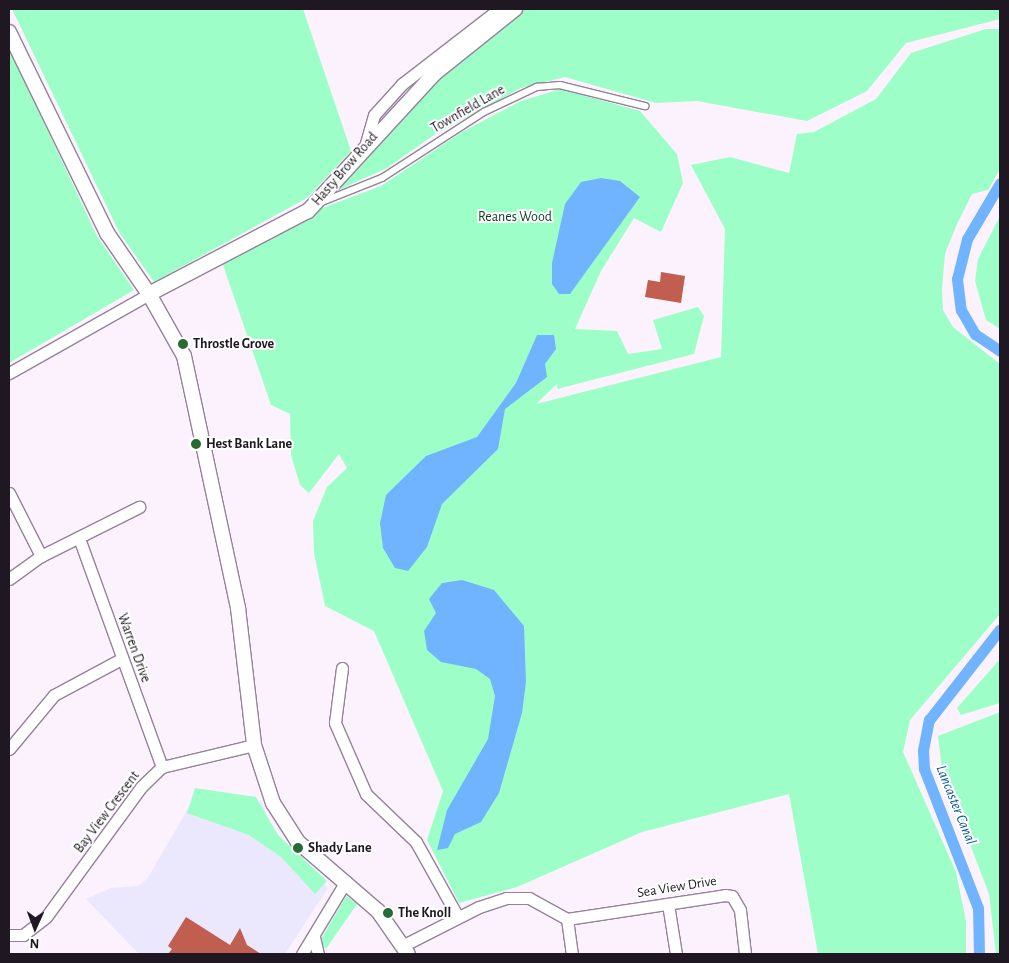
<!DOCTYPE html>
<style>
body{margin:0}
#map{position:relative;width:1009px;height:963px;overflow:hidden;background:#fbf2fd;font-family:"Alegreya Sans",sans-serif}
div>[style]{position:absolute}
.education>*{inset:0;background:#ebe8fe}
.green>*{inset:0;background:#9efec7}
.water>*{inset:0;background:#70b4ff}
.canal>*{height:11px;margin:-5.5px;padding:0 5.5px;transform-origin:5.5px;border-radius:5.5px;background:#70b4ff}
.building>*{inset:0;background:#c05e4f}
.roads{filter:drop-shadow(1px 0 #95819b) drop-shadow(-1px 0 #95819b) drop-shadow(0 1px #95819b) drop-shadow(0 -1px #95819b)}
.service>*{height:5.5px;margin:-2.75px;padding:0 2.75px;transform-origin:2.75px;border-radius:2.75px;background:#fff}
.minor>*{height:11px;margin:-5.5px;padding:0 5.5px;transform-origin:5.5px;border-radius:5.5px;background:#fff}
.tertiary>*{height:14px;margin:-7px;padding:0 7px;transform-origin:7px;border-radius:7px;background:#fff}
.dots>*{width:14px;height:14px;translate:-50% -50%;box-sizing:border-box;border:2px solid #fff;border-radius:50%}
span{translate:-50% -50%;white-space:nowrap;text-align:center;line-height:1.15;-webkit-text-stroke:4px #fff;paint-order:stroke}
.street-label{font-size:14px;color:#1f1721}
.park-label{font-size:14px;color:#0d3b25}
.poi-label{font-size:14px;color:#1f1721;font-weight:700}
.left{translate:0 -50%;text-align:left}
.water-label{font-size:15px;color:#10589b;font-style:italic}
.frame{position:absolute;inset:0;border:10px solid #1f1721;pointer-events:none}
.north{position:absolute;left:10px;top:903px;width:50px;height:50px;-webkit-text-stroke:4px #fff;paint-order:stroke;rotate:182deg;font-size:14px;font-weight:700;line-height:20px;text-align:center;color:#1f1721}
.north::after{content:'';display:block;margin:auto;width:18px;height:22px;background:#1f1721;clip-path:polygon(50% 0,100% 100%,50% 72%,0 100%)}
</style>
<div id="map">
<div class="education">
<i style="clip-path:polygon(198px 792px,262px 801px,270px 828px,328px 888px,285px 954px,139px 954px,86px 899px,111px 888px,138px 886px,147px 879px)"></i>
</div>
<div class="green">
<i style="clip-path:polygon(12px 9px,303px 9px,351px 151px,307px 198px,154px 282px,119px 232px)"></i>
<i style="clip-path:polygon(526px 9px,1000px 9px,1000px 19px,906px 43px,867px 91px,807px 121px,697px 101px,656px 103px,565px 77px,521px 88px,434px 135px,387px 168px,332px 193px,447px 71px)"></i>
<i style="clip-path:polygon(986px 29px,1000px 29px,1000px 169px,988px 190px,972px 194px,956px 226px,945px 254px,942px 289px,943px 310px,953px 327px,1000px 364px,1000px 614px,910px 720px,903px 752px,956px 872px,966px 921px,966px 954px,818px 954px,789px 794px,642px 832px,517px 887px,459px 903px,427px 840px,443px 791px,374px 631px,325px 606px,314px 553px,313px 521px,327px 487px,347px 468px,339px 454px,309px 493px,300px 485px,291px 455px,290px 414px,271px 405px,222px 262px,317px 210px,381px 186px,462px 132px,521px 101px,561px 89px,640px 111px,677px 154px,683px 183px,661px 232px,634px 218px,601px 271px,575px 329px,617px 331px,628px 354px,662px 349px,653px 320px,698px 307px,704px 316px,694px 354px,557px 389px,558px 383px,536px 404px,721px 357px,725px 229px,691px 165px,730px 157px,789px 173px,797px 134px,814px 132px,876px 99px,911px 53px)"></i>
<i style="clip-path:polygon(9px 48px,97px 236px,134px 290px,9px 363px)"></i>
<i style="clip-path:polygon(1000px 216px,1000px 329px,986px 320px,975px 281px,978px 259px)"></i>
<i style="clip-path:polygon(1000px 659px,1000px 703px,961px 715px,957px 708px)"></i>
<i style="clip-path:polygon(1000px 712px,1000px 954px,996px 954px,989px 894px,942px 770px,938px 736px)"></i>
<i style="clip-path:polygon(195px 788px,256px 797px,278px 835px,327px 881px,315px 894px,281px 857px,249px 835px,187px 813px)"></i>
<i style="clip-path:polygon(346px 896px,357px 904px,326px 949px,320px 941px)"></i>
</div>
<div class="water">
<i style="clip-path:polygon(601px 178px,620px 181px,640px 197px,570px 294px,559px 294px,552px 284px,552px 263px,565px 204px,581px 182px)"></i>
<i style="clip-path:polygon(537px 335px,554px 335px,556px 349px,545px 364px,547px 377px,505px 409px,498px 449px,442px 504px,427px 547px,408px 571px,395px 568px,383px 548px,380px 523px,386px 495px,426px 456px,477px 437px,516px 383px)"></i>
<i style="clip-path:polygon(462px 580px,494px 590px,524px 626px,526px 682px,522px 713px,499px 793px,481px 822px,455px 834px,448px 848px,437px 850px,447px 810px,488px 739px,495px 696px,490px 679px,476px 669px,441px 662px,427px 650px,424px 631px,436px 613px,429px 599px,442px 583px)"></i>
</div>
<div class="canal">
<i style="left:1000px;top:183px;width:65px;rotate:120.5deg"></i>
<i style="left:967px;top:239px;width:41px;rotate:104deg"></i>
<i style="left:957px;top:279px;width:31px;rotate:83deg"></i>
<i style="left:961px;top:310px;width:28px;rotate:60deg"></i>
<i style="left:975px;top:334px;width:30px;rotate:34deg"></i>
<i style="left:979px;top:954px;width:46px;rotate:-91.2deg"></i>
<i style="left:978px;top:908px;width:149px;rotate:-111.2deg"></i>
<i style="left:924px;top:769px;width:19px;rotate:-93deg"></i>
<i style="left:923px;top:750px;width:31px;rotate:-79deg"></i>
<i style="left:929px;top:720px;width:115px;rotate:-52deg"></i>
</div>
<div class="building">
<i style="clip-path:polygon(661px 272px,685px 276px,681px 303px,645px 297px,648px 280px,660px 282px)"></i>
<i style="clip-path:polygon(186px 917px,230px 945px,240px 928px,247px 945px,261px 954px,168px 954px,172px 949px,168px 946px)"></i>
</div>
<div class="roads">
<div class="service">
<i style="left:322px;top:202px;width:65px;rotate:-21.8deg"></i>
<i style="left:382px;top:178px;width:121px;rotate:-32.9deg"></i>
<i style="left:484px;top:112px;width:59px;rotate:-25.3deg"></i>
<i style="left:537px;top:87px;width:23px;rotate:-5deg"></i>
<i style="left:560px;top:85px;width:88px;rotate:13.9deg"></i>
</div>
<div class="minor">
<i style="left:366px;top:143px;width:29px;rotate:-74deg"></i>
<i style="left:374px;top:115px;width:42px;rotate:-47.9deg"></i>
<i style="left:402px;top:84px;width:123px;rotate:-37.7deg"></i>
<i style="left:9px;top:373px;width:161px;rotate:-29.4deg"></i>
<i style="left:9px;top:493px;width:71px;rotate:63.1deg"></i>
<i style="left:79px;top:538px;width:244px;rotate:70.1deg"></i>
<i style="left:9px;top:579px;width:39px;rotate:-36deg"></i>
<i style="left:41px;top:556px;width:110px;rotate:-26.6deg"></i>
<i style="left:342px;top:668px;width:55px;rotate:97.3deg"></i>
<i style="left:335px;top:723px;width:77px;rotate:66.4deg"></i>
<i style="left:366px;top:794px;width:69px;rotate:43.8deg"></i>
<i style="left:416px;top:842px;width:86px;rotate:60.8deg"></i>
<i style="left:9px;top:749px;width:70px;rotate:-50.2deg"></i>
<i style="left:54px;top:695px;width:76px;rotate:-28.2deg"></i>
<i style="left:668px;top:904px;width:51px;rotate:80.9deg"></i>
<i style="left:567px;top:919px;width:35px;rotate:82deg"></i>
<i style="left:9px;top:935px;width:14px"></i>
<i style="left:23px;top:935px;width:29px;rotate:-38deg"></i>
<i style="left:46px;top:917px;width:161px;rotate:-53.8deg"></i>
<i style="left:141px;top:787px;width:29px;rotate:-44deg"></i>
<i style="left:162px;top:767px;width:95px;rotate:-13.4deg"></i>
<i style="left:314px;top:937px;width:17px;rotate:77deg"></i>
<i style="left:404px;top:945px;width:84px;rotate:-26.9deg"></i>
<i style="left:479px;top:907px;width:28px;rotate:-18deg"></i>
<i style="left:506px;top:898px;width:23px"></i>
<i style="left:529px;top:898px;width:43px;rotate:28.9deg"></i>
<i style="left:567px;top:919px;width:160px;rotate:-8.6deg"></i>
<i style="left:725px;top:895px;width:7px;rotate:8deg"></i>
<i style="left:732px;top:896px;width:16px;rotate:60deg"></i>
<i style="left:740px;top:910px;width:44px;rotate:83.5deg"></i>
<i style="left:302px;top:954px;width:85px;rotate:-58.9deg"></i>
</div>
<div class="tertiary">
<i style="left:9px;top:32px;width:224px;rotate:64deg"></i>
<i style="left:107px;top:233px;width:74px;rotate:55.5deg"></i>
<i style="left:149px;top:294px;width:71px;rotate:60.6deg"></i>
<i style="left:184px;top:356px;width:258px;rotate:77.9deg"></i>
<i style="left:238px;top:608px;width:138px;rotate:83.3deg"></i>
<i style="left:254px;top:745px;width:61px;rotate:71.9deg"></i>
<i style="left:273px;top:803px;width:46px;rotate:57.3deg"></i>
<i style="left:298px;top:842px;width:106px;rotate:40.8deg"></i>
<i style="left:378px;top:911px;width:52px;rotate:55.1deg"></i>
<i style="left:149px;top:294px;width:179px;rotate:-27.6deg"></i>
<i style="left:308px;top:211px;width:186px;rotate:-47.4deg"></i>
<i style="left:434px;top:74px;width:104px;rotate:-38.7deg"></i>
</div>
</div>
<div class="dots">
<i style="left:183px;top:344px;background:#296a34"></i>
<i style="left:196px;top:444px;background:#296a34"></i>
<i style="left:298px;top:848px;background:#296a34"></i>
<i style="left:388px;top:913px;background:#296a34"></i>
</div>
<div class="street-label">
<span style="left:468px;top:109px;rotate:-30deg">Townfield Lane</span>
<span style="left:345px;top:169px;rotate:-49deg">Hasty Brow Road</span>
<span style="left:134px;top:648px;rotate:70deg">Warren Drive</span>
<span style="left:107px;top:812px;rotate:-53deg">Bay View Crescent</span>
<span style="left:677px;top:887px;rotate:-9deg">Sea View Drive</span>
</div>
<div class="park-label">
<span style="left:515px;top:217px">Reanes Wood</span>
</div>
<div class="poi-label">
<span class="left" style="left:193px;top:344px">Throstle Grove</span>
<span class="left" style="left:206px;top:444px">Hest Bank Lane</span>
<span class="left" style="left:308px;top:848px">Shady Lane</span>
<span class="left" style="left:398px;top:913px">The Knoll</span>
</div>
<div class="water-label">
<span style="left:956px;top:805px;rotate:68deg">Lancaster Canal</span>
</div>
<div class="frame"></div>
<div class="north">N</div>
</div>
